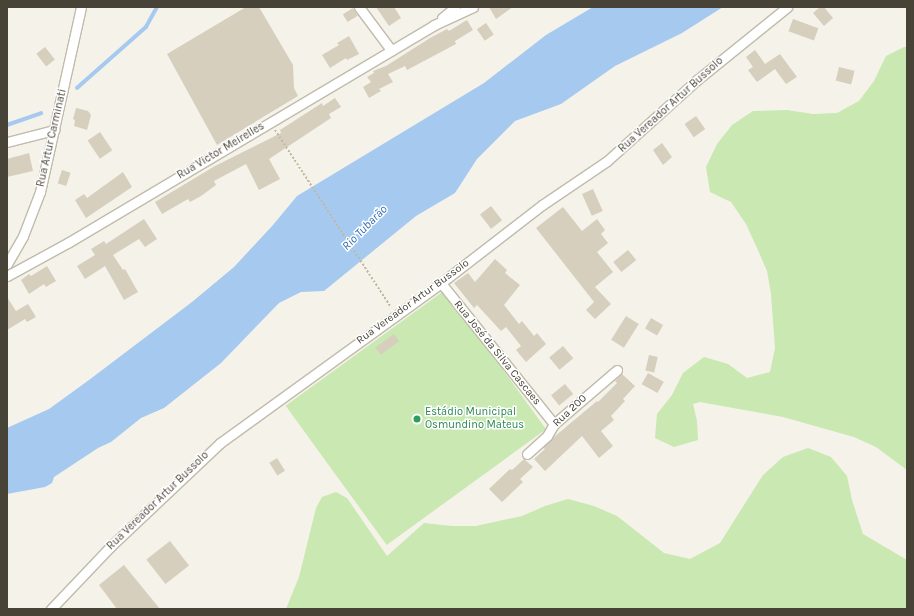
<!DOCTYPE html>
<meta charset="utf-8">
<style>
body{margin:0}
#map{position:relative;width:914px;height:616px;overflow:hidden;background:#f4f2e9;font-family:Karla,sans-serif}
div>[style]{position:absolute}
.green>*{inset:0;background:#c9e8b2;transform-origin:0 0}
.water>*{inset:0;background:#a6c9f0}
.stream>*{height:3.5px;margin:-1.75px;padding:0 1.75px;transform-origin:1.75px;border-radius:1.75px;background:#a6c9f0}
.building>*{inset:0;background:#d6cfbe;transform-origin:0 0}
.path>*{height:2px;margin-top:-1px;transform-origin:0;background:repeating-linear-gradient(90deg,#c1b89d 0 2px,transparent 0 4px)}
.roads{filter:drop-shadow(1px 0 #c0bbab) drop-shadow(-1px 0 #c0bbab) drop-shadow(0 1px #c0bbab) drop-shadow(0 -1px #c0bbab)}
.street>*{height:9px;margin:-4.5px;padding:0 4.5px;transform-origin:4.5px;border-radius:4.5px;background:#fff}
.dots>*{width:11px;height:11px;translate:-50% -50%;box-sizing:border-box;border:2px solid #fff;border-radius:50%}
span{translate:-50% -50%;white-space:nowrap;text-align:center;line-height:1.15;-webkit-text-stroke:3px #fff;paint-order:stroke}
.street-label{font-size:11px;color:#484337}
.leisure-label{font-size:11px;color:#27864d}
.left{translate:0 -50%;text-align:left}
.water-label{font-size:12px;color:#316db3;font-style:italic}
.frame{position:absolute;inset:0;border:8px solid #484337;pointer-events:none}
</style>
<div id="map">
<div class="green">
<i style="clip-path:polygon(904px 47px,907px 47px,907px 470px,876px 447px,854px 437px,783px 417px,700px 402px,693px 404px,697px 421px,698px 440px,674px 447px,655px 438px,657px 414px,672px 395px,683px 373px,704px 357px,728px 364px,747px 378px,770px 372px,775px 348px,771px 294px,767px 271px,757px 248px,746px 224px,731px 202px,710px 192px,706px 167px,717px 144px,732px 125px,753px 111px,787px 110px,813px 114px,837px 113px,859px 101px,874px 81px,886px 56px)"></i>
<i style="left:445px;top:290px;width:172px;height:197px;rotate:54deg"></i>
<i style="clip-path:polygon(808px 448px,831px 457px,847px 476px,852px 500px,863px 534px,907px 560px,907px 609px,286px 609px,299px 577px,316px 508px,322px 497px,336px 492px,347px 498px,387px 556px,424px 523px,452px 526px,476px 526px,522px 516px,545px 506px,568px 499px,594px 506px,617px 516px,664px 553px,690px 559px,720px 543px,763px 475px,783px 457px)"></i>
</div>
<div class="water">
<i style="clip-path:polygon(593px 7px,723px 7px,682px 33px,615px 66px,561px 104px,515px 121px,477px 159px,455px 193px,416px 216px,324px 291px,301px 292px,279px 303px,221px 363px,164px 408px,141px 418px,111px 442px,98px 448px,54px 477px,52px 483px,45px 487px,7px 494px,7px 428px,49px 409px,89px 380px,192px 302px,234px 267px,273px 225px,297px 196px,484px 83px,546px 35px)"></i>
</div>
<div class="stream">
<i style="left:77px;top:88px;width:92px;rotate:-41.5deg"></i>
<i style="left:146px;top:27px;width:23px;rotate:-61deg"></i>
<i style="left:7px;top:125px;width:36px;rotate:-19deg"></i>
</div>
<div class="building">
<i style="clip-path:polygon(246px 7px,259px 7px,293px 65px,294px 88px,298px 96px,217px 145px,167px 54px)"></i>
<i style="clip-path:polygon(376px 7px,394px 7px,401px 18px,389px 26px)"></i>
<i style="clip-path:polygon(489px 7px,513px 7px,496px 19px)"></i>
<i style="clip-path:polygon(820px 7px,824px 7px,833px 18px,824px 26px,813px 13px)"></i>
<i style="left:353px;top:8px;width:9px;height:12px;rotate:58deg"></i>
<i style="left:793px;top:19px;width:27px;height:13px;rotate:20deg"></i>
<i style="clip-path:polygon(467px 20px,473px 30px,455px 41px,456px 44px,407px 70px,405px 66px,388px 74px,393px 82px,379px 89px,381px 91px,369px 98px,363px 87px,371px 82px,367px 77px,374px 73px,373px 71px,386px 66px,430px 38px,447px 29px,449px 31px)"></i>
<i style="left:486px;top:23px;width:14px;height:11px;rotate:56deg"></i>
<i style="clip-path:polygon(349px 36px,359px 54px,347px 60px,346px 58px,330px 68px,322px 55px,339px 45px,337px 43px)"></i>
<i style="left:45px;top:47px;width:16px;height:11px;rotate:52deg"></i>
<i style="clip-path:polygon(755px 50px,765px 64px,780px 54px,797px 77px,786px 84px,775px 69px,757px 82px,748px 70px,753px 67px,746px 57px)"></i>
<i style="left:839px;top:67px;width:16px;height:14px;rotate:14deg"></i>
<i style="clip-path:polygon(335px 98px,341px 107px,329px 114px,331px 118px,269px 159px,280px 179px,259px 190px,246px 164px,214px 181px,216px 185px,201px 196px,190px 202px,188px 199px,162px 214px,155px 202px,215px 166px,281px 133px,280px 130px,322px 103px,323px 106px)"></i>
<i style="clip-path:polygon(76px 108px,88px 111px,91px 115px,87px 130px,74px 126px,75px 120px,73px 119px)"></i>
<i style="left:696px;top:116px;width:16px;height:14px;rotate:55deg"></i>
<i style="left:100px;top:132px;width:22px;height:15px;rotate:56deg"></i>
<i style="clip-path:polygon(662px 143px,672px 157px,663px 165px,653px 150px)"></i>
<i style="clip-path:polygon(29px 153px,33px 171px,7px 177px,7px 159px)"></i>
<i style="left:62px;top:170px;width:9px;height:14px;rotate:18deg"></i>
<i style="clip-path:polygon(123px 172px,132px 187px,86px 218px,75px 200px,84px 194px,87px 198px)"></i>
<i style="left:593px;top:189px;width:24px;height:12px;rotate:66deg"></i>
<i style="left:491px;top:206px;width:18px;height:14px;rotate:52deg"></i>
<i style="clip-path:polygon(563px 207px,582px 231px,597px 219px,605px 230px,601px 234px,608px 243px,597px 252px,613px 272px,595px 287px,611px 304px,595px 319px,586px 310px,594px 302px,536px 228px)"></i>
<i style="clip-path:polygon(144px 219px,157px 239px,145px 247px,139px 239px,113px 255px,123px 270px,125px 269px,138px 292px,124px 300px,105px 266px,85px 279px,77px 266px,95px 255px,91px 249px,104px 241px,106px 244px)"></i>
<i style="left:628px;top:250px;width:13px;height:19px;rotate:51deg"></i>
<i style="clip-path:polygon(495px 259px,507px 270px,505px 273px,520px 285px,504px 305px,519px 324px,522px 321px,534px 336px,537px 333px,546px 344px,526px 362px,516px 350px,521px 346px,506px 327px,501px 331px,477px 305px,474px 308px,454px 283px,468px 273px,475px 282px)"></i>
<i style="clip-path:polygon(47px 266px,56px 281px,46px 287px,44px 284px,29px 294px,21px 280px,29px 274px,31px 276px)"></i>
<i style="clip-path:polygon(7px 297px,16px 311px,28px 304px,36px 317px,27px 322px,25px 319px,7px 330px)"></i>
<i style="left:626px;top:316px;width:15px;height:28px;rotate:32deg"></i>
<i style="left:651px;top:318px;width:14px;height:12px;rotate:30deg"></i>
<i style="left:394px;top:334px;width:9px;height:23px;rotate:54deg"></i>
<i style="left:563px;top:346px;width:16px;height:18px;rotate:50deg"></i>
<i style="left:649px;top:355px;width:9px;height:16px;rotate:13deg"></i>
<i style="left:648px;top:373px;width:18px;height:13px;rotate:29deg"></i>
<i style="clip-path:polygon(622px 374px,635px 386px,623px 399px,625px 401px,611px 416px,614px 420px,601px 431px,613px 446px,599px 458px,582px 436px,545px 471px,534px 459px,545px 449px,543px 448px,554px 437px,597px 401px,598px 402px,617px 383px,615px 381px)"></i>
<i style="left:565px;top:384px;width:13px;height:18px;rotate:51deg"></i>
<i style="left:277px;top:458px;width:15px;height:9px;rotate:58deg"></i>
<i style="clip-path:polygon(524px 459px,533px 467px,520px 479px,523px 482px,502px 502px,489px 489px,510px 469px,512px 470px)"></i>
<i style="left:170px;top:541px;width:31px;height:30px;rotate:52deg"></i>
<i style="clip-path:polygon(124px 565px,160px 609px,117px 609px,99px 585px)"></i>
</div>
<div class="path">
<i style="left:275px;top:130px;width:212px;rotate:56.8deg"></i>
</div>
<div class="roads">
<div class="street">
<i style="left:359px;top:7px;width:54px;rotate:53.3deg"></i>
<i style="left:442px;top:18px;width:17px;rotate:-40deg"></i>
<i style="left:7px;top:142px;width:49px;rotate:-14.3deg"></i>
<i style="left:7px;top:264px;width:32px;rotate:-60deg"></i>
<i style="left:23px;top:236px;width:47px;rotate:-68.9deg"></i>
<i style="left:40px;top:192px;width:189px;rotate:-77.5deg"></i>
<i style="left:7px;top:276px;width:71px;rotate:-28.7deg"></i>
<i style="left:69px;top:242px;width:425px;rotate:-30.7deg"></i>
<i style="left:434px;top:25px;width:43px;rotate:-24.8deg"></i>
<i style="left:441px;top:283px;width:181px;rotate:51.3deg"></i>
<i style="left:527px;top:454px;width:27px;rotate:-42deg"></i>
<i style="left:547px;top:436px;width:14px;rotate:-60deg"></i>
<i style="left:554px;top:424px;width:83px;rotate:-40.6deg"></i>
<i style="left:51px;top:609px;width:86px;rotate:-46.4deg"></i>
<i style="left:110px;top:547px;width:151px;rotate:-43.4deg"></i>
<i style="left:220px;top:443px;width:273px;rotate:-35.9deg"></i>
<i style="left:441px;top:283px;width:128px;rotate:-37.7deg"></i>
<i style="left:542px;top:205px;width:78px;rotate:-34.1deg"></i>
<i style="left:607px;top:161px;width:121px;rotate:-42deg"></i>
<i style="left:697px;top:80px;width:116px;rotate:-39deg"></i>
</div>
</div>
<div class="dots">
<i style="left:417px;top:419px;background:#2e9e5b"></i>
</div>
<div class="street-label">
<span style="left:671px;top:105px;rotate:-42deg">Rua Vereador Artur Bussolo</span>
<span style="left:52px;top:138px;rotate:-77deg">Rua Artur Carminati</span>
<span style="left:221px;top:151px;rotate:-31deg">Rua Victor Meirelles</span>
<span style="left:413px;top:302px;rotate:-36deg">Rua Vereador Artur Bussolo</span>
<span style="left:497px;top:353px;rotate:51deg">Rua José da Silva Cascaes</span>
<span style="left:570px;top:411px;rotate:-43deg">Rua 200</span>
<span style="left:158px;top:501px;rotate:-44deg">Rua Vereador Artur Bussolo</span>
</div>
<div class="leisure-label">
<span class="left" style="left:425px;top:419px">Estádio Municipal<br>Osmundino Mateus</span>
</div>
<div class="water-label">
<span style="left:365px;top:228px;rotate:-45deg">Rio Tubarão</span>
</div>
<div class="frame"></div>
</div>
